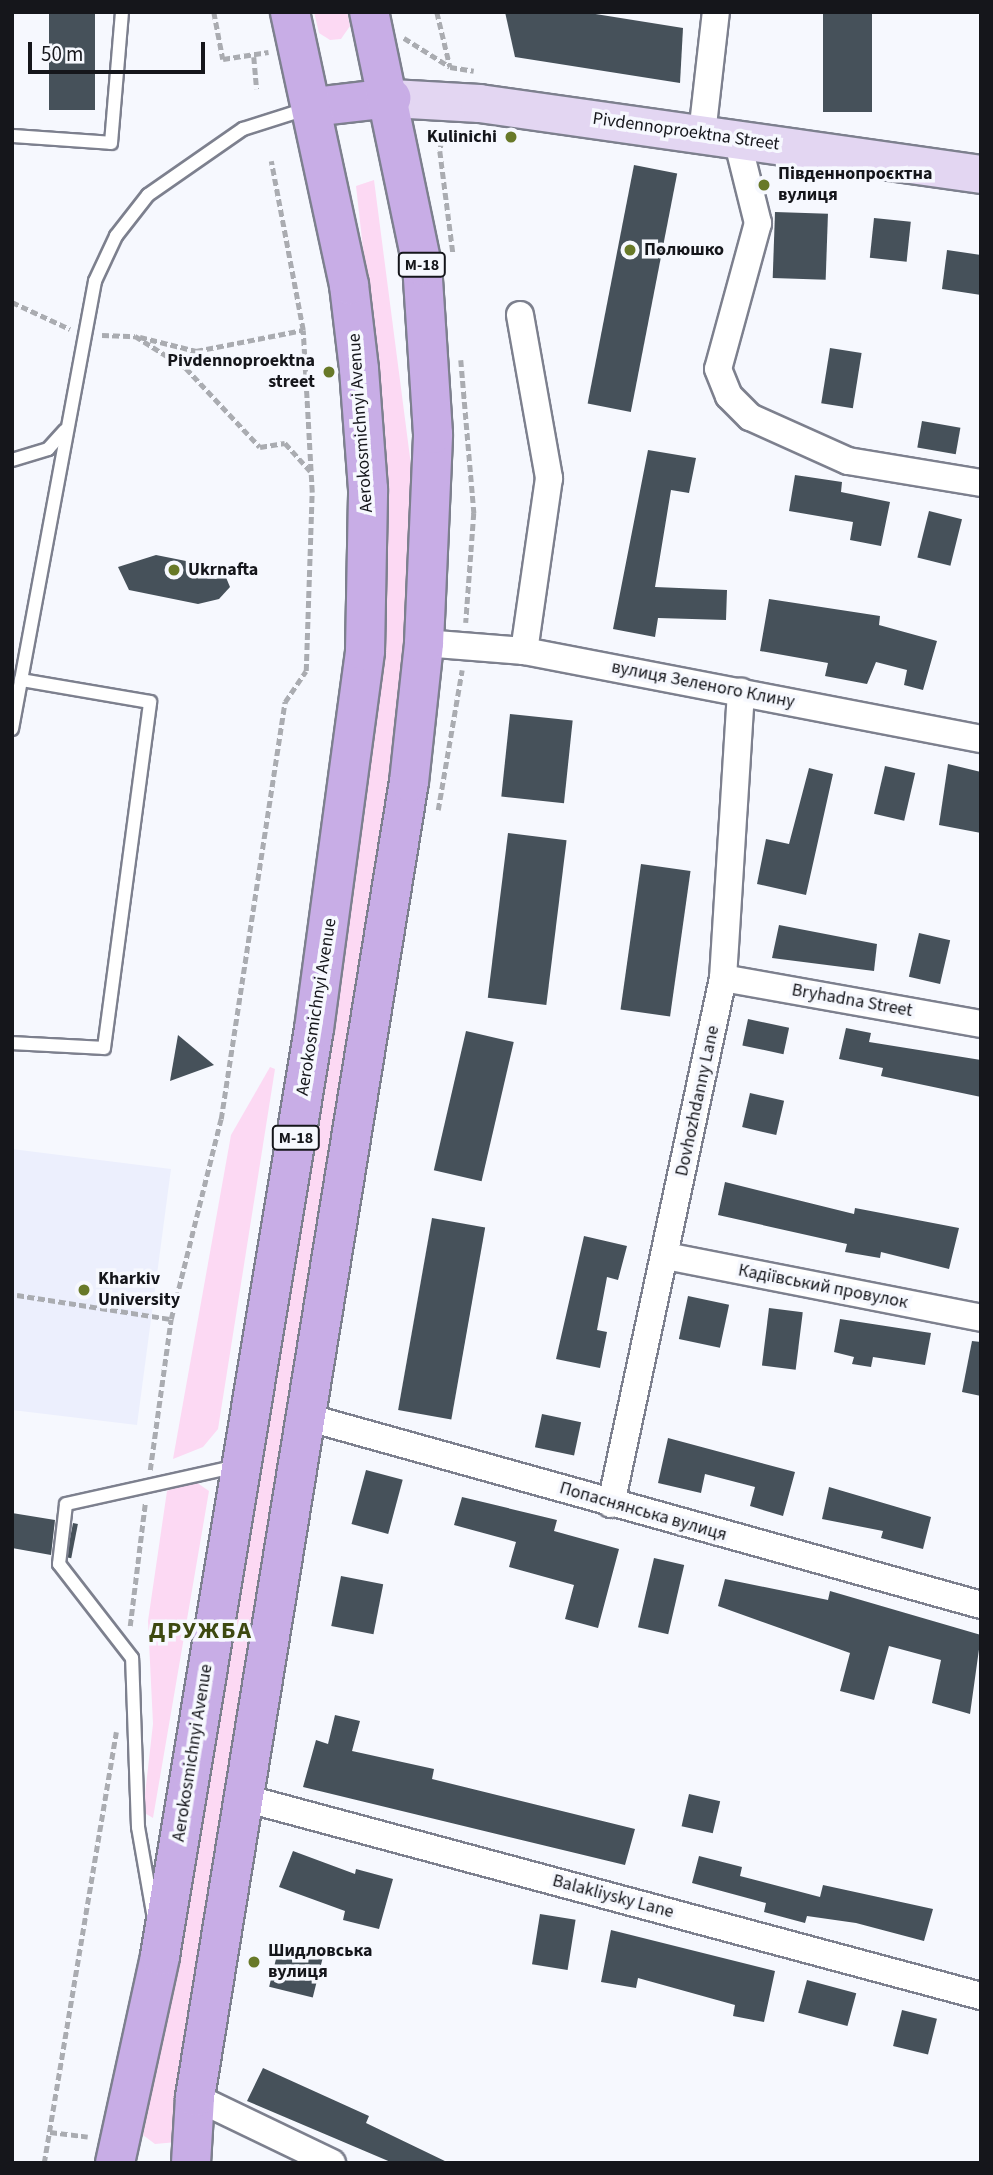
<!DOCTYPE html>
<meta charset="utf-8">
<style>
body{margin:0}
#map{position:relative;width:993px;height:2175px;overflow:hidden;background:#f6f8fe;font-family:"Source Sans 3",sans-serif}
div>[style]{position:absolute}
.built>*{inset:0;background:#eceffd}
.green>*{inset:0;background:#fcd9f3}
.building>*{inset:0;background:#46515a;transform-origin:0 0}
.path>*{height:4.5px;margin-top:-2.25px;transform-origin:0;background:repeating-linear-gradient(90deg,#aaacb1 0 7px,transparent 0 10.5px)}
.roads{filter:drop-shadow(2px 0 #7d808e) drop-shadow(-2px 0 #7d808e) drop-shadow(0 2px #7d808e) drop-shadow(0 -2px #7d808e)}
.service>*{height:12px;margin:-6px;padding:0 6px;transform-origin:6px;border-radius:6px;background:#fff}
.minor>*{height:26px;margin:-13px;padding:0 13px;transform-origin:13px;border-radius:13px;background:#fff}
.secondary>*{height:37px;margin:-18.5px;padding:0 18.5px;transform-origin:18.5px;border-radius:18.5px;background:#e3d6f2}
.primary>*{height:38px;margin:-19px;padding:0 19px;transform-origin:19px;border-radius:19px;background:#c8ade6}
.dots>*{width:19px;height:19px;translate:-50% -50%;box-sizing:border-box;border:4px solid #f6f8fe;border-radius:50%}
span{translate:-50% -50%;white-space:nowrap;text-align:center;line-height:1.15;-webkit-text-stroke:7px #f6f8fe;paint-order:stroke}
.shield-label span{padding:2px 5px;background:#f6f8fe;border:2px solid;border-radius:5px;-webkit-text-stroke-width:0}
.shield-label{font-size:16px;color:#15161b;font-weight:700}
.street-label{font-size:18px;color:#15161b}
.poi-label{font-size:18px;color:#15161b;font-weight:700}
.right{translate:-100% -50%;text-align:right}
.left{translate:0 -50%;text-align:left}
.district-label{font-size:24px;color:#3d4910;font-weight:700;letter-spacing:2px}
.frame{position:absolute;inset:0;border:14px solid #15161b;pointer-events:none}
.scale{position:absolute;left:28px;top:42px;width:177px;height:32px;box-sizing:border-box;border:4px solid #15161b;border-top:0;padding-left:9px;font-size:21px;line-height:24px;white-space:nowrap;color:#15161b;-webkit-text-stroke:5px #f6f8fe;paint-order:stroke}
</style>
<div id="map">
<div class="built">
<i style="clip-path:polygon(12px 1149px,171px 1169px,137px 1425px,12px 1410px)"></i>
</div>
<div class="green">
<i style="clip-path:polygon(314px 12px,347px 12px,350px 26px,341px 39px,330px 40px,319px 33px)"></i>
<i style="clip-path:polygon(374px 180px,418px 519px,406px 692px,177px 2142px,155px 2144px,143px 2135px,330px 1014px,383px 539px,384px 436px,356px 186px)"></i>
<i style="clip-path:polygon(270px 1067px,275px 1069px,218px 1429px,203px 1447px,173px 1459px,231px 1135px)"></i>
<i style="clip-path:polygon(193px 1480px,209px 1491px,153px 1818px,143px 1812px,153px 1724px,148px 1621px,167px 1491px)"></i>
</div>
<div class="building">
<i style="left:49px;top:12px;width:46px;height:98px"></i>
<i style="clip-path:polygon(505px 12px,583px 12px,683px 28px,680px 83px,515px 57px)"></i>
<i style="left:823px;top:12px;width:49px;height:100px"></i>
<i style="left:634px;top:165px;width:44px;height:243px;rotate:11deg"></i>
<i style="left:775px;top:212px;width:53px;height:66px;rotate:2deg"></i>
<i style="left:874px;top:218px;width:37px;height:40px;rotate:6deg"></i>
<i style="clip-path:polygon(947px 250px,981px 255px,981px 295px,942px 289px)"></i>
<i style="left:830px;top:348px;width:32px;height:56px;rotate:9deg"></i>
<i style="left:922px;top:421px;width:39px;height:27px;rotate:10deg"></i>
<i style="clip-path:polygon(648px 450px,696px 458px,689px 493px,671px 490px,655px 587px,727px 590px,726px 620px,658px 618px,655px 637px,613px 629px)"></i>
<i style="clip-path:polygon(795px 475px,842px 482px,841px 492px,890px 502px,881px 546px,850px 540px,853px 522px,789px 511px)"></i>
<i style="left:929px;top:511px;width:34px;height:48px;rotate:14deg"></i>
<i style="clip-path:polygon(156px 555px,206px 565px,225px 575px,230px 587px,219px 599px,198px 604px,129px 590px,118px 567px)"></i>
<i style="clip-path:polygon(769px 599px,880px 616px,879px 625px,937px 641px,923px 690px,904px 685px,907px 670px,876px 662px,867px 684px,825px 676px,828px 663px,760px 651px)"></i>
<i style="left:510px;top:714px;width:63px;height:83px;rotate:6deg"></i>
<i style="clip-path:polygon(948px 764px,981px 772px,981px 833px,939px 825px)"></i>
<i style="left:885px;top:766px;width:31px;height:49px;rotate:13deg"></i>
<i style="clip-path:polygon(809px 768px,833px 774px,806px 895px,757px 884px,766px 839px,789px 844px)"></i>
<i style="left:508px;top:833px;width:59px;height:166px;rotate:7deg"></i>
<i style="left:641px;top:864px;width:50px;height:147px;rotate:8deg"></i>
<i style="clip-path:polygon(779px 925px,877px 944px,874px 971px,772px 958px)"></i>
<i style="left:919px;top:933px;width:32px;height:45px;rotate:13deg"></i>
<i style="left:748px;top:1019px;width:42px;height:27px;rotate:12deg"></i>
<i style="clip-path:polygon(846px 1028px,871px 1033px,869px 1042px,981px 1060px,981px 1097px,881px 1076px,883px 1068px,839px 1059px)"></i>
<i style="left:466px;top:1031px;width:49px;height:143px;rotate:13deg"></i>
<i style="clip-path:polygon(178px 1035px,214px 1065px,170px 1081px)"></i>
<i style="left:750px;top:1093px;width:35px;height:35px;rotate:13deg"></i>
<i style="clip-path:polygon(725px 1182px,854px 1214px,855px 1208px,959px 1228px,949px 1269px,881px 1252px,880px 1258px,845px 1252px,847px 1244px,718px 1215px)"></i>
<i style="left:432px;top:1218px;width:54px;height:195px;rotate:10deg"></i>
<i style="clip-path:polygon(584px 1236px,627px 1246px,618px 1280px,607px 1277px,597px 1330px,607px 1332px,600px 1368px,556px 1359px)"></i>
<i style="left:688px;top:1296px;width:42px;height:44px;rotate:12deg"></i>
<i style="left:769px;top:1308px;width:34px;height:58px;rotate:7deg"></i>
<i style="clip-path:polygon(840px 1319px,931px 1333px,925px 1365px,873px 1357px,871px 1367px,852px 1364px,854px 1357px,834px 1352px)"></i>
<i style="clip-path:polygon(972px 1341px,981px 1342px,981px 1396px,962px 1392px)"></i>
<i style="left:542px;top:1414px;width:40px;height:34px;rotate:12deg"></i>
<i style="clip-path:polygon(668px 1438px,795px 1472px,783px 1516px,750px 1506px,755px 1487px,705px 1474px,701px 1493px,658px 1483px)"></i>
<i style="left:366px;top:1470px;width:38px;height:56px;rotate:15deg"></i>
<i style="clip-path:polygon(829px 1487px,931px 1517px,923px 1549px,881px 1538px,883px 1531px,822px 1519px)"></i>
<i style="clip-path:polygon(462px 1497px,557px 1520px,554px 1531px,619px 1549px,598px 1628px,565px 1619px,574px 1585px,509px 1567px,516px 1542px,454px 1525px)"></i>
<i style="clip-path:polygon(12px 1513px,55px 1520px,51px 1555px,12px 1548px)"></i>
<i style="left:73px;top:1523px;width:5px;height:35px;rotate:11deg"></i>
<i style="left:654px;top:1558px;width:31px;height:71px;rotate:13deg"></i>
<i style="left:341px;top:1576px;width:43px;height:51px;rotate:11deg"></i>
<i style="clip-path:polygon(725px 1579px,828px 1600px,830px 1591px,981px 1635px,970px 1714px,932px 1703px,941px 1660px,889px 1646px,874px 1700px,840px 1691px,850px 1653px,718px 1606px)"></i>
<i style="clip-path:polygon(335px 1715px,360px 1721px,352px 1751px,434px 1769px,432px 1779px,635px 1829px,625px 1865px,303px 1787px,316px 1740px,328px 1744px)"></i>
<i style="left:689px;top:1794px;width:32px;height:33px;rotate:13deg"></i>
<i style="clip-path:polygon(293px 1851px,355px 1874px,356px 1869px,393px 1879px,379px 1929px,343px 1920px,345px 1911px,279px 1887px)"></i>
<i style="clip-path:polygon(699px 1856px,742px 1867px,740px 1876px,820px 1897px,823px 1885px,933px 1909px,924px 1941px,856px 1923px,807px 1916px,805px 1923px,764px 1912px,766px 1903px,692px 1883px)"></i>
<i style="left:540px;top:1914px;width:36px;height:51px;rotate:9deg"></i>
<i style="clip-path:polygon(611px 1930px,775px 1971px,764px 2022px,733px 2016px,735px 2005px,638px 1978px,636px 1988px,601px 1982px)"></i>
<i style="left:280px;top:1943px;width:45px;height:45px;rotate:14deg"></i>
<i style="left:807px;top:1980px;width:51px;height:34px;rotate:15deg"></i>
<i style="left:902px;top:2010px;width:36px;height:37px;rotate:14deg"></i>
<i style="clip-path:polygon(263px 2068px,369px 2116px,366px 2123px,449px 2163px,393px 2163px,247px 2101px)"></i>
</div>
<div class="path">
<i style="left:214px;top:12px;width:48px;rotate:79.2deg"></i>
<i style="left:223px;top:59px;width:46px;rotate:-8.8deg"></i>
<i style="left:437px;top:12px;width:56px;rotate:76.5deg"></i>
<i style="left:404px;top:38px;width:54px;rotate:32.2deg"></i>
<i style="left:450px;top:67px;width:24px;rotate:9deg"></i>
<i style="left:254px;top:57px;width:32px;rotate:85deg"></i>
<i style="left:444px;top:130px;width:21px;rotate:101deg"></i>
<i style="left:440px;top:151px;width:103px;rotate:82.7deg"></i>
<i style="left:12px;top:302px;width:64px;rotate:25deg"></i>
<i style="left:102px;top:335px;width:33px;rotate:2deg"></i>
<i style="left:135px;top:336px;width:60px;rotate:32.1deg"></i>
<i style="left:186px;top:368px;width:108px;rotate:46.9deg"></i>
<i style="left:260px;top:447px;width:25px;rotate:-9deg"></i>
<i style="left:285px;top:443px;width:38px;rotate:48deg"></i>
<i style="left:140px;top:337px;width:58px;rotate:14deg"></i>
<i style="left:196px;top:351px;width:109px;rotate:-11.1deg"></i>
<i style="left:461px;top:360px;width:154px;rotate:85.1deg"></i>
<i style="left:474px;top:513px;width:110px;rotate:94.2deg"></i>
<i style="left:438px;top:810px;width:142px;rotate:-80.3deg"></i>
<i style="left:17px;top:1295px;width:156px;rotate:8.9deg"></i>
<i style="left:150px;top:1470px;width:152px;rotate:-82.1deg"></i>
<i style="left:171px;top:1319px;width:206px;rotate:-76deg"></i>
<i style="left:221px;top:1119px;width:422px;rotate:-81.3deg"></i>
<i style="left:285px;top:702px;width:37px;rotate:-56deg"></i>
<i style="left:306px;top:671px;width:179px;rotate:-88.1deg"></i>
<i style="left:312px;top:492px;width:162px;rotate:-93.2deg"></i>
<i style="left:303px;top:330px;width:172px;rotate:-100.7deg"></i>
<i style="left:130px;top:1626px;width:124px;rotate:-83deg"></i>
<i style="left:50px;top:2132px;width:38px;rotate:7deg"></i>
<i style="left:44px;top:2163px;width:437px;rotate:-80.5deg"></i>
</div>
<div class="roads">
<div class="service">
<i style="left:12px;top:136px;width:99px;rotate:4deg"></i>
<i style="left:111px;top:143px;width:131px;rotate:-85.2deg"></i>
<i style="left:12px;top:460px;width:38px;rotate:-17deg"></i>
<i style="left:48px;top:449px;width:25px;rotate:-48deg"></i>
<i style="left:12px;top:729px;width:456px;rotate:-79.5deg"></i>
<i style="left:95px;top:281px;width:50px;rotate:-65deg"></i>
<i style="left:116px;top:236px;width:52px;rotate:-52deg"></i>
<i style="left:148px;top:195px;width:116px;rotate:-34.8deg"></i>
<i style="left:243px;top:129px;width:66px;rotate:-17.6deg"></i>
<i style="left:12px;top:1043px;width:92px;rotate:3.1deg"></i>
<i style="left:104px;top:1048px;width:349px;rotate:-82.4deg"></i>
<i style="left:150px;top:702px;width:131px;rotate:-170.3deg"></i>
<i style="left:153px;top:1913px;width:87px;rotate:-99.9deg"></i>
<i style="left:138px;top:1827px;width:169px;rotate:-92deg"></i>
<i style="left:132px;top:1658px;width:119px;rotate:-127.8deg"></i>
<i style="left:59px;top:1564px;width:60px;rotate:-83.3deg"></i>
<i style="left:66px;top:1504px;width:175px;rotate:-12.5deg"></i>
</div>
<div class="minor">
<i style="left:702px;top:134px;width:123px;rotate:-83.5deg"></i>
<i style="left:737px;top:139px;width:87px;rotate:76deg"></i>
<i style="left:758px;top:223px;width:151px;rotate:105.3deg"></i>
<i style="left:718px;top:369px;width:29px;rotate:68deg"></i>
<i style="left:729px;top:396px;width:30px;rotate:45deg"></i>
<i style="left:750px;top:417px;width:107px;rotate:24.2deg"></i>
<i style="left:848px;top:461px;width:135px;rotate:9.4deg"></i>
<i style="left:520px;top:315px;width:166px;rotate:79.9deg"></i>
<i style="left:549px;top:478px;width:175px;rotate:98.2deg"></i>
<i style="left:424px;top:643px;width:100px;rotate:4.6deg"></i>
<i style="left:524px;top:651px;width:465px;rotate:10.9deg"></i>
<i style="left:723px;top:978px;width:262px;rotate:10.1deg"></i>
<i style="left:666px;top:1256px;width:321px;rotate:11.1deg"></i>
<i style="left:306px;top:1417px;width:701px;rotate:15.56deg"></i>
<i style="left:611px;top:1504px;width:538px;rotate:-77.98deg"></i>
<i style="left:723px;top:978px;width:287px;rotate:-86.4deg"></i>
<i style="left:244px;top:1798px;width:763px;rotate:15.04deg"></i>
<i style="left:195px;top:2097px;width:152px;rotate:25.7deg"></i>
</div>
<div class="secondary">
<i style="left:391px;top:98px;width:88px;rotate:3.3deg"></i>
<i style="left:479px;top:103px;width:507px;rotate:8.05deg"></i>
</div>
<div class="primary">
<i style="left:313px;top:107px;width:79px;rotate:-6.6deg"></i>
<i style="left:115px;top:2163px;width:212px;rotate:-77.7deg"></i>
<i style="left:160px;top:1956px;width:940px;rotate:-80.57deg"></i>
<i style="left:314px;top:1029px;width:381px;rotate:-82.3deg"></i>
<i style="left:365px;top:651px;width:162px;rotate:-88.9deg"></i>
<i style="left:368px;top:489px;width:120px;rotate:-94.3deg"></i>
<i style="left:359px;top:369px;width:85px;rotate:-96.8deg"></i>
<i style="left:349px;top:285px;width:279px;rotate:-102.2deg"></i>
<i style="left:191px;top:2163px;width:66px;rotate:-86.5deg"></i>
<i style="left:195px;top:2097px;width:1332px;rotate:-80.76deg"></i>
<i style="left:409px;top:782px;width:140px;rotate:-83.8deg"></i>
<i style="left:424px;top:643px;width:209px;rotate:-87.5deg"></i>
<i style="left:433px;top:434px;width:169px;rotate:-93.7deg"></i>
<i style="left:422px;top:265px;width:258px;rotate:-101.8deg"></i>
</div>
</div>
<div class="dots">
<i style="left:511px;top:137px;background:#687928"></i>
<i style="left:764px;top:185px;background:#687928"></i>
<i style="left:630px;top:250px;background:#687928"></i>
<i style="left:329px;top:372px;background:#687928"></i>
<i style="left:174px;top:570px;background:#687928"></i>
<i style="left:84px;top:1290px;background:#687928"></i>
<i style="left:254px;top:1962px;background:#687928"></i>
</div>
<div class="shield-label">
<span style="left:422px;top:265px">М-18</span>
<span style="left:296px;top:1138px">М-18</span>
</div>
<div class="street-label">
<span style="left:686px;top:132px;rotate:8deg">Pivdennoproektna Street</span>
<span style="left:361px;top:423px;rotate:-94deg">Aerokosmichnyi Avenue</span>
<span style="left:703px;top:685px;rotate:11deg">вулиця Зеленого Клину</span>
<span style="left:852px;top:1001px;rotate:10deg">Bryhadna Street</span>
<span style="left:317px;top:1007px;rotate:-81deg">Aerokosmichnyi Avenue</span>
<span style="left:698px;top:1101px;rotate:-78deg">Dovhozhdanny Lane</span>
<span style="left:823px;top:1287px;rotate:11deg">Кадіївський провулок</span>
<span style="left:643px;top:1512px;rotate:16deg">Попаснянська вулиця</span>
<span style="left:193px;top:1753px;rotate:-81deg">Aerokosmichnyi Avenue</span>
<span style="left:613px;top:1897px;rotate:15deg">Balakliysky Lane</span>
</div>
<div class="poi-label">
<span class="right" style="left:497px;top:137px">Kulinichi</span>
<span class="left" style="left:778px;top:185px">Південнопроєктна<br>вулиця</span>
<span class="left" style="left:644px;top:250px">Полюшко</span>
<span class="right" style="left:315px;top:372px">Pivdennoproektna<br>street</span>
<span class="left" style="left:188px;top:570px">Ukrnafta</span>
<span class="left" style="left:98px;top:1290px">Kharkiv<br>University</span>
<span class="left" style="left:268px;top:1962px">Шидловська<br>вулиця</span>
</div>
<div class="district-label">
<span style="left:201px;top:1631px">ДРУЖБА</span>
</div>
<div class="frame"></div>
<div class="scale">50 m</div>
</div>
